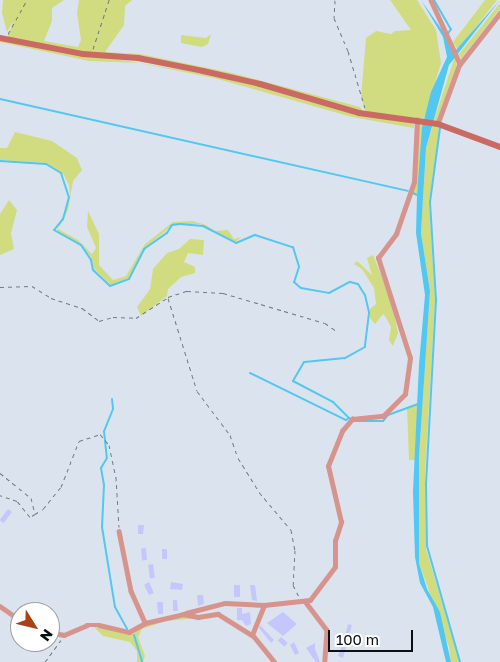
<!DOCTYPE html>
<style>
body{margin:0}
#map{position:relative;width:500px;height:662px;overflow:hidden;background:#dbe4ee;font-family:"Golos Text",sans-serif}
div>[style]{position:absolute}
.green>*{inset:0;background:#d1db80}
.water>*{inset:0;background:#52c7f2}
.stream>*{height:2px;margin:-1px;padding:0 1px;transform-origin:1px;border-radius:1px;background:#52c7f2}
.building>*{inset:0;background:#c4c7fb;transform-origin:0 0}
.path>*{height:1px;margin-top:-0.5px;transform-origin:0;background:repeating-linear-gradient(90deg,#747a80 0 4px,transparent 0 8px)}
.street>*{height:4.5px;margin:-2.25px;padding:0 2.25px;transform-origin:2.25px;border-radius:2.25px;background:#d6948d}
.secondary>*{height:6px;margin:-3px;padding:0 3px;transform-origin:3px;border-radius:3px;background:#ca6a63}
span{translate:-50% -50%;white-space:nowrap;text-align:center;line-height:1.15;-webkit-text-stroke:4px #fff;paint-order:stroke}
.north{position:absolute;left:10px;top:602px;width:50px;height:50px;box-sizing:border-box;background:#fff;border:1px solid #9e9fa0;border-radius:50%;rotate:126deg;font-size:14px;font-weight:700;line-height:20px;text-align:center;color:#0c0f12}
.north::after{content:'';display:block;margin:auto;width:18px;height:22px;background:#a74118;clip-path:polygon(50% 0,100% 100%,50% 72%,0 100%)}
.scale{position:absolute;left:328px;top:630px;width:85px;height:22px;box-sizing:border-box;border:2px solid #0c0f12;border-top:0;padding-left:6px;font-size:15px;line-height:18px;white-space:nowrap;color:#0c0f12;-webkit-text-stroke:4px #fff;paint-order:stroke}
</style>
<div id="map">
<div class="green">
<i style="clip-path:polygon(3px 0,64px 0,52px 8px,52px 21px,44px 41px,78px 47px,81px 40px,77px 13px,79px 0,132px 0,125px 6px,124px 25px,105px 52px,140px 54px,232px 73px,360px 107px,364px 112px,203px 69px,93px 54px,94px 47px,92px 54px,7px 38px,14px 20px,7px 32px,2px 13px)"></i>
<i style="clip-path:polygon(390px 0,417px 0,436px 30px,441px 63px,424px 119px,366px 113px,361px 97px,366px 38px,376px 31px,391px 34px,395px 31px,411px 30px)"></i>
<i style="clip-path:polygon(485px 0,497px 0,458px 50px,453px 42px)"></i>
<i style="clip-path:polygon(500px 3px,500px 9px,461px 59px,459px 54px)"></i>
<i style="clip-path:polygon(211px 34px,208px 44px,202px 47px,181px 43px,181px 35px,206px 38px)"></i>
<i style="clip-path:polygon(0 40px,207px 74px,414px 124px,414px 128px,352px 117px,214px 78px,139px 63px,89px 61px,0 42px)"></i>
<i style="clip-path:polygon(455px 56px,457px 67px,437px 121px,434px 120px)"></i>
<i style="clip-path:polygon(421px 125px,425px 125px,417px 195px,413px 192px,418px 128px)"></i>
<i style="clip-path:polygon(433px 125px,440px 126px,429px 202px,435px 300px,425px 473px,426px 549px,460px 662px,451px 662px,449px 647px,419px 563px,419px 457px,430px 291px,421px 233px,426px 148px)"></i>
<i style="clip-path:polygon(15px 132px,52px 141px,77px 158px,82px 170px,73px 181px,68px 210px,58px 229px,78px 240px,92px 254px,96px 248px,87px 227px,88px 211px,99px 234px,99px 265px,113px 280px,126px 276px,145px 244px,173px 222px,193px 221px,206px 225px,215px 231px,228px 230px,234px 239px,242px 237px,235px 242px,200px 224px,174px 224px,144px 249px,129px 278px,111px 285px,94px 269px,91px 257px,83px 247px,57px 231px,70px 197px,69px 185px,63px 174px,46px 163px,0 160px,0 148px,7px 148px)"></i>
<i style="clip-path:polygon(9px 200px,17px 210px,11px 233px,14px 249px,0 255px,0 214px)"></i>
<i style="clip-path:polygon(190px 239px,204px 240px,203px 255px,188px 253px,184px 262px,195px 267px,195px 273px,181px 277px,168px 289px,167px 296px,141px 316px,137px 307px,150px 289px,153px 269px,167px 253px,179px 249px)"></i>
<i style="clip-path:polygon(373px 255px,391px 299px,398px 333px,393px 346px,389px 340px,391px 327px,385px 316px,383px 314px,375px 324px,370px 318px,370px 309px,376px 304px,374px 288px,362px 269px,354px 264px,357px 261px,372px 275px,367px 258px)"></i>
<i style="clip-path:polygon(418px 404px,415px 460px,409px 460px,407px 407px)"></i>
<i style="clip-path:polygon(186px 616px,198px 618px,166px 621px,142px 629px,138px 637px,145px 656px,143px 662px,134px 633px,142px 626px)"></i>
<i style="clip-path:polygon(94px 627px,133px 633px,142px 662px,137px 662px,137px 651px,130px 642px,103px 636px)"></i>
</div>
<div class="water">
<i style="clip-path:polygon(421px 0,456px 50px,500px 0,449px 65px,426px 148px,421px 233px,430px 291px,419px 457px,419px 563px,427px 589px,440px 612px,451px 662px,446px 662px,433px 607px,420px 583px,415px 557px,413px 492px,419px 364px,425px 295px,416px 233px,417px 195px,422px 128px,431px 92px,447px 57px,443px 37px)"></i>
</div>
<div class="stream">
<i style="left:434px;top:0;width:34px;rotate:60deg"></i>
<i style="left:451px;top:29px;width:7px;rotate:124deg"></i>
<i style="left:0;top:99px;width:418px;rotate:12.7deg"></i>
<i style="left:440px;top:128px;width:75px;rotate:97.7deg"></i>
<i style="left:430px;top:202px;width:98px;rotate:86.5deg"></i>
<i style="left:436px;top:300px;width:183px;rotate:93.1deg"></i>
<i style="left:426px;top:483px;width:63px;rotate:89.1deg"></i>
<i style="left:427px;top:546px;width:121px;rotate:74.1deg"></i>
<i style="left:0;top:161px;width:46px;rotate:3.7deg"></i>
<i style="left:46px;top:164px;width:17px;rotate:31deg"></i>
<i style="left:61px;top:173px;width:25px;rotate:72deg"></i>
<i style="left:69px;top:197px;width:23px;rotate:105deg"></i>
<i style="left:63px;top:219px;width:14px;rotate:129deg"></i>
<i style="left:54px;top:230px;width:31px;rotate:29deg"></i>
<i style="left:81px;top:245px;width:18px;rotate:56deg"></i>
<i style="left:91px;top:260px;width:10px;rotate:79deg"></i>
<i style="left:93px;top:270px;width:23px;rotate:43deg"></i>
<i style="left:110px;top:286px;width:20px;rotate:-20deg"></i>
<i style="left:129px;top:279px;width:34px;rotate:-63deg"></i>
<i style="left:144px;top:249px;width:28px;rotate:-35deg"></i>
<i style="left:167px;top:233px;width:9px;rotate:-58deg"></i>
<i style="left:172px;top:225px;width:8px;rotate:-7deg"></i>
<i style="left:180px;top:224px;width:23px;rotate:5deg"></i>
<i style="left:203px;top:226px;width:37px;rotate:27deg"></i>
<i style="left:236px;top:243px;width:21px;rotate:-23deg"></i>
<i style="left:255px;top:235px;width:40px;rotate:18deg"></i>
<i style="left:293px;top:247px;width:21px;rotate:73deg"></i>
<i style="left:299px;top:267px;width:16px;rotate:108deg"></i>
<i style="left:294px;top:282px;width:9px;rotate:41deg"></i>
<i style="left:301px;top:288px;width:28px;rotate:10deg"></i>
<i style="left:329px;top:293px;width:24px;rotate:-28deg"></i>
<i style="left:350px;top:282px;width:8px;rotate:14deg"></i>
<i style="left:358px;top:284px;width:13px;rotate:58deg"></i>
<i style="left:365px;top:295px;width:18px;rotate:77deg"></i>
<i style="left:369px;top:313px;width:34px;rotate:97deg"></i>
<i style="left:365px;top:347px;width:23px;rotate:151deg"></i>
<i style="left:345px;top:358px;width:41px;rotate:174.4deg"></i>
<i style="left:304px;top:362px;width:22px;rotate:120deg"></i>
<i style="left:293px;top:381px;width:45px;rotate:27.7deg"></i>
<i style="left:333px;top:402px;width:23px;rotate:45deg"></i>
<i style="left:413px;top:193px;width:4px;rotate:27deg"></i>
<i style="left:250px;top:373px;width:107px;rotate:26.1deg"></i>
<i style="left:346px;top:420px;width:4px;rotate:-34deg"></i>
<i style="left:112px;top:399px;width:10px;rotate:84deg"></i>
<i style="left:113px;top:409px;width:24px;rotate:112deg"></i>
<i style="left:104px;top:431px;width:27px;rotate:84deg"></i>
<i style="left:107px;top:458px;width:12px;rotate:121deg"></i>
<i style="left:101px;top:468px;width:17px;rotate:80deg"></i>
<i style="left:104px;top:485px;width:42px;rotate:92.7deg"></i>
<i style="left:102px;top:527px;width:81px;rotate:80.8deg"></i>
<i style="left:115px;top:607px;width:25px;rotate:61deg"></i>
<i style="left:353px;top:421px;width:30px"></i>
<i style="left:383px;top:421px;width:8px;rotate:-50deg"></i>
<i style="left:388px;top:415px;width:32px;rotate:-20deg"></i>
<i style="left:134px;top:635px;width:28px;rotate:73deg"></i>
</div>
<div class="building">
<i style="left:8px;top:509px;width:5px;height:14px;rotate:37deg"></i>
<i style="clip-path:polygon(138px 525px,144px 525px,143px 534px,138px 534px)"></i>
<i style="left:146px;top:548px;width:12px;height:5px;rotate:85deg"></i>
<i style="left:162px;top:549px;width:5px;height:10px"></i>
<i style="left:153px;top:564px;width:14px;height:5px;rotate:82deg"></i>
<i style="clip-path:polygon(149px 582px,154px 593px,149px 595px,144px 585px)"></i>
<i style="clip-path:polygon(171px 582px,183px 584px,182px 590px,170px 589px)"></i>
<i style="left:234px;top:585px;width:6px;height:12px"></i>
<i style="clip-path:polygon(250px 585px,255px 585px,257px 601px,252px 600px)"></i>
<i style="clip-path:polygon(197px 595px,203px 595px,204px 604px,198px 606px)"></i>
<i style="clip-path:polygon(173px 600px,177px 600px,178px 611px,173px 611px)"></i>
<i style="clip-path:polygon(157px 602px,163px 602px,163px 614px,158px 614px)"></i>
<i style="clip-path:polygon(237px 608px,242px 608px,242px 614px,250px 612px,251px 624px,246px 626px,242px 620px,237px 620px)"></i>
<i style="clip-path:polygon(283px 612px,297px 624px,283px 636px,267px 623px)"></i>
<i style="left:348px;top:624px;width:4px;height:19px;rotate:14deg"></i>
<i style="clip-path:polygon(260px 625px,274px 640px,271px 643px,259px 628px)"></i>
<i style="left:281px;top:637px;width:9px;height:5px;rotate:41deg"></i>
<i style="clip-path:polygon(294px 642px,299px 653px,295px 655px,290px 645px)"></i>
<i style="clip-path:polygon(315px 643px,315px 649px,320px 662px,316px 662px,306px 648px)"></i>
<i style="clip-path:polygon(342px 646px,346px 647px,343px 658px,338px 656px)"></i>
</div>
<div class="path">
<i style="left:335px;top:0;width:18px;rotate:93deg"></i>
<i style="left:334px;top:18px;width:36px;rotate:67deg"></i>
<i style="left:348px;top:51px;width:59px;rotate:73.4deg"></i>
<i style="left:8px;top:34px;width:39px;rotate:-61deg"></i>
<i style="left:93px;top:49px;width:52px;rotate:-71.9deg"></i>
<i style="left:0;top:287px;width:32px;rotate:-2deg"></i>
<i style="left:32px;top:286px;width:22px;rotate:32deg"></i>
<i style="left:51px;top:298px;width:33px;rotate:18deg"></i>
<i style="left:82px;top:308px;width:21px;rotate:37deg"></i>
<i style="left:99px;top:321px;width:15px;rotate:-16deg"></i>
<i style="left:113px;top:317px;width:23px;rotate:2deg"></i>
<i style="left:136px;top:318px;width:38px;rotate:-33deg"></i>
<i style="left:168px;top:297px;width:20px;rotate:-18deg"></i>
<i style="left:187px;top:291px;width:36px;rotate:3deg"></i>
<i style="left:223px;top:293px;width:106px;rotate:16.4deg"></i>
<i style="left:325px;top:323px;width:16px;rotate:35deg"></i>
<i style="left:168px;top:298px;width:97px;rotate:72.7deg"></i>
<i style="left:197px;top:391px;width:55px;rotate:53.1deg"></i>
<i style="left:230px;top:435px;width:24px;rotate:71deg"></i>
<i style="left:238px;top:458px;width:40px;rotate:58deg"></i>
<i style="left:259px;top:492px;width:50px;rotate:49.9deg"></i>
<i style="left:291px;top:530px;width:20px;rotate:79deg"></i>
<i style="left:295px;top:550px;width:35px;rotate:93deg"></i>
<i style="left:293px;top:585px;width:13px;rotate:63deg"></i>
<i style="left:0;top:473px;width:40px;rotate:39deg"></i>
<i style="left:31px;top:498px;width:16px;rotate:76deg"></i>
<i style="left:35px;top:514px;width:6px;rotate:149deg"></i>
<i style="left:30px;top:517px;width:21px;rotate:-129deg"></i>
<i style="left:17px;top:501px;width:18px;rotate:-161deg"></i>
<i style="left:35px;top:514px;width:9px;rotate:-32deg"></i>
<i style="left:43px;top:509px;width:28px;rotate:-51deg"></i>
<i style="left:61px;top:487px;width:49px;rotate:-68.6deg"></i>
<i style="left:79px;top:441px;width:22px;rotate:-18deg"></i>
<i style="left:100px;top:434px;width:14px;rotate:51deg"></i>
<i style="left:109px;top:445px;width:33px;rotate:78deg"></i>
<i style="left:116px;top:477px;width:50px;rotate:86.6deg"></i>
<i style="left:45px;top:662px;width:27px;rotate:-54deg"></i>
</div>
<div class="street">
<i style="left:431px;top:0;width:70px;rotate:65.6deg"></i>
<i style="left:460px;top:64px;width:64px;rotate:110.1deg"></i>
<i style="left:460px;top:64px;width:65px;rotate:-51.9deg"></i>
<i style="left:119px;top:531px;width:61px;rotate:78.7deg"></i>
<i style="left:131px;top:591px;width:35px;rotate:66deg"></i>
<i style="left:305px;top:601px;width:36px;rotate:53deg"></i>
<i style="left:327px;top:630px;width:32px;rotate:94deg"></i>
<i style="left:0;top:606px;width:24px;rotate:35deg"></i>
<i style="left:186px;top:613px;width:40px;rotate:-14.4deg"></i>
<i style="left:225px;top:603px;width:39px;rotate:3deg"></i>
<i style="left:50px;top:632px;width:14px;rotate:12deg"></i>
<i style="left:64px;top:635px;width:25px;rotate:-23deg"></i>
<i style="left:87px;top:625px;width:12px"></i>
<i style="left:99px;top:625px;width:31px;rotate:13deg"></i>
<i style="left:129px;top:632px;width:18px;rotate:-29deg"></i>
<i style="left:145px;top:623px;width:39px;rotate:-13deg"></i>
<i style="left:183px;top:614px;width:15px;rotate:11deg"></i>
<i style="left:198px;top:617px;width:20px;rotate:-9deg"></i>
<i style="left:218px;top:614px;width:40px;rotate:32deg"></i>
<i style="left:274px;top:662px;width:35px;rotate:-129deg"></i>
<i style="left:252px;top:635px;width:32px;rotate:-68deg"></i>
<i style="left:264px;top:605px;width:46px;rotate:-6.2deg"></i>
<i style="left:310px;top:600px;width:41px;rotate:-52.9deg"></i>
<i style="left:335px;top:567px;width:26px;rotate:-90deg"></i>
<i style="left:335px;top:541px;width:20px;rotate:-72deg"></i>
<i style="left:341px;top:522px;width:57px;rotate:-103.1deg"></i>
<i style="left:328px;top:466px;width:38px;rotate:-68deg"></i>
<i style="left:342px;top:431px;width:16px;rotate:-50deg"></i>
<i style="left:352px;top:419px;width:31px;rotate:-6deg"></i>
<i style="left:383px;top:416px;width:31px;rotate:-45deg"></i>
<i style="left:405px;top:394px;width:36px;rotate:-82deg"></i>
<i style="left:410px;top:358px;width:105px;rotate:-107.7deg"></i>
<i style="left:378px;top:258px;width:30px;rotate:-53deg"></i>
<i style="left:396px;top:234px;width:55px;rotate:-70.9deg"></i>
<i style="left:414px;top:182px;width:62px;rotate:-87.2deg"></i>
</div>
<div class="secondary">
<i style="left:0;top:38px;width:85px;rotate:10.9deg"></i>
<i style="left:83px;top:54px;width:55px;rotate:4.2deg"></i>
<i style="left:138px;top:58px;width:66px;rotate:11.3deg"></i>
<i style="left:203px;top:71px;width:58px;rotate:12.8deg"></i>
<i style="left:260px;top:84px;width:103px;rotate:16.3deg"></i>
<i style="left:359px;top:113px;width:80px;rotate:7.9deg"></i>
<i style="left:438px;top:124px;width:66px;rotate:20.4deg"></i>
</div>
<div class="north">N</div>
<div class="scale">100 m</div>
</div>
